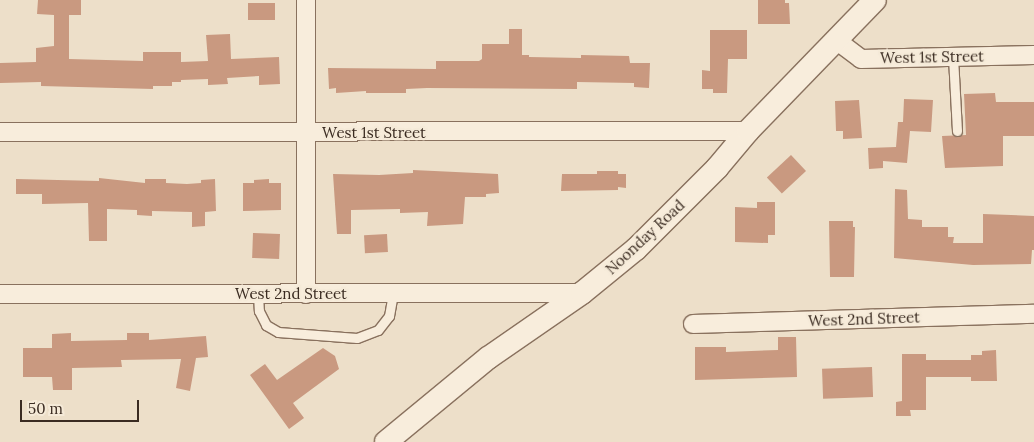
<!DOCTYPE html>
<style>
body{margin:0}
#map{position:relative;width:1034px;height:442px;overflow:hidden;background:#eddfc9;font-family:Lora,serif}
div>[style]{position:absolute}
.building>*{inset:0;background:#c99980;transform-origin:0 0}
.roads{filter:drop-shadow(1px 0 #89715e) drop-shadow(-1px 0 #89715e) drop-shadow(0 1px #89715e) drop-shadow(0 -1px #89715e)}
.service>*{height:9px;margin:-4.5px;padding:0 4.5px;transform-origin:4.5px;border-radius:4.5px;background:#f8eddc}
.minor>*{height:18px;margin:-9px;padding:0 9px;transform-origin:9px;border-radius:9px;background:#f8eddc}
.tertiary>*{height:22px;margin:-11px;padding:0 11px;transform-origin:11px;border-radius:11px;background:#f8eddc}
span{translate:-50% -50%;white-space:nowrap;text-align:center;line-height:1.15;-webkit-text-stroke:4.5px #f5ead8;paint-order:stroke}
.street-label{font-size:15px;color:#3a2b21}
.scale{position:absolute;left:20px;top:400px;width:119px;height:22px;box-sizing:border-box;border:2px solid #3a2b21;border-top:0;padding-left:6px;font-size:15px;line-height:18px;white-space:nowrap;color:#3a2b21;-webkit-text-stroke:4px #f5ead8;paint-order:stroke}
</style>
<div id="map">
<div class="building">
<i style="clip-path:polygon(38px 0,81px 0,81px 15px,69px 15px,69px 59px,143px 61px,143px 52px,181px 52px,181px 62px,208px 61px,206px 35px,230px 34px,231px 59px,279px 57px,280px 84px,259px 85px,259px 76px,227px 78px,228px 84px,208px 85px,208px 79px,181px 80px,181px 82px,172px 82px,172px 86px,153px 86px,153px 89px,41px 86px,41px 82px,0 83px,0 63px,36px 62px,36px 48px,54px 46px,54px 15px,37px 14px)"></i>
<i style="clip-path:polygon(758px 0,785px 0,785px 3px,789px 3px,790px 24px,758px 24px)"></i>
<i style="left:248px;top:3px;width:27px;height:17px"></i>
<i style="clip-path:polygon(509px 29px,522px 29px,522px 55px,529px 55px,529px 57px,581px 58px,581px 55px,629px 56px,630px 63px,650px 63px,649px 88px,634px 87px,634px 83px,577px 82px,577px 89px,427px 88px,406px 89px,406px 93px,366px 93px,366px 91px,336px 93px,336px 88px,329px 89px,328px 68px,436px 69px,436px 61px,479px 61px,482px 59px,482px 44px,509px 44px)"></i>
<i style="clip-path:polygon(710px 30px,747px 30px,747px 59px,728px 59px,727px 93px,713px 93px,713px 89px,702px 89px,702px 70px,710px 71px)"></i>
<i style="clip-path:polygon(995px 93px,996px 102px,1034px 102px,1034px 136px,1003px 136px,1003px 166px,945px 168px,942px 136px,966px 135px,964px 94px)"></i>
<i style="clip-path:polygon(904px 99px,933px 100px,931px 132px,910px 131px,907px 163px,883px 161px,883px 168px,869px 169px,868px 148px,896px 147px,898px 122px,903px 122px)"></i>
<i style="clip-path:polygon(859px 100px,862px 138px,843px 139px,843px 131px,836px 131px,835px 101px)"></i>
<i style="left:791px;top:155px;width:22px;height:33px;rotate:47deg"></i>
<i style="clip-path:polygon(413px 170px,498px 174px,499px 193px,486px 194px,486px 197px,465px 197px,463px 224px,427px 226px,428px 212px,400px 213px,400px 209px,351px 210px,351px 234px,337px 234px,333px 174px,379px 175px,413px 173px)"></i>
<i style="clip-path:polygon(597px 171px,618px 171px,618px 174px,626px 174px,626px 188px,618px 187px,618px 190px,561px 191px,562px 174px,597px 174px)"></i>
<i style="clip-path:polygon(99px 178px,145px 183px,145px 179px,166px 179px,166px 183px,187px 184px,201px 183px,201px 180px,215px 179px,216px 211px,205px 212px,205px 226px,192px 227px,192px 212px,152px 211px,152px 216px,137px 215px,137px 210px,107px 209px,107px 241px,89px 241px,88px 203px,42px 204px,42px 194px,16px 194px,16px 179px,99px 181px)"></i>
<i style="clip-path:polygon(269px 179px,269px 183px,281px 183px,281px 210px,243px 211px,243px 183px,254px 183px,254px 180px)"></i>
<i style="clip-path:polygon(895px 189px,907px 190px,908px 219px,922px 220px,922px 227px,948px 227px,948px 237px,954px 237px,953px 243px,983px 243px,983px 214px,1034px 216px,1034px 250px,1032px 250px,1031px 264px,973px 265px,894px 258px)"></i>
<i style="clip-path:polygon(757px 202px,775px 202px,775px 235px,768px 235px,768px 243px,735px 242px,735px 207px,757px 208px)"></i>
<i style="clip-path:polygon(829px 221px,853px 221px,853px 227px,855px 227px,854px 277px,830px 277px)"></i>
<i style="left:253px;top:233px;width:27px;height:25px;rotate:2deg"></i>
<i style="left:387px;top:234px;width:18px;height:23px;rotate:87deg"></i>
<i style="clip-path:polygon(71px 333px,71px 341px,127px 340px,127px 333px,149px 333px,149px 340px,206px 336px,208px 357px,196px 358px,190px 391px,176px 388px,181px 359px,121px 360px,122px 367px,72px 368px,72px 390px,53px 390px,52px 377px,23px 377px,23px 348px,52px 348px,52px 334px)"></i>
<i style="clip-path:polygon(778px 337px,796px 337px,797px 377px,695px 380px,695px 347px,726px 347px,726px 352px,778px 350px)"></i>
<i style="clip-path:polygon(323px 348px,335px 356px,339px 369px,293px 403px,304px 418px,289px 429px,250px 375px,265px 364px,277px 380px)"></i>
<i style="clip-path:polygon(996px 350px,997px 381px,971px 381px,971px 377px,926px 377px,926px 410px,910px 410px,911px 416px,896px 416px,896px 402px,902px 401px,902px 354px,926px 354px,926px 360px,971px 360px,971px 355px,982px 355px,982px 351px)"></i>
<i style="left:872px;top:367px;width:30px;height:50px;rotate:88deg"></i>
</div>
<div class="roads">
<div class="service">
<i style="left:953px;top:57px;width:74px;rotate:86.9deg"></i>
<i style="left:258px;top:294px;width:17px;rotate:87deg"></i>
<i style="left:259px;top:311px;width:16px;rotate:63deg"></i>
<i style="left:266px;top:325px;width:14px;rotate:30deg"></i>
<i style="left:278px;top:332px;width:79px;rotate:4.3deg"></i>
<i style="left:357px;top:338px;width:22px;rotate:-21deg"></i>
<i style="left:378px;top:330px;width:18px;rotate:-52deg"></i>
<i style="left:389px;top:316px;width:22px;rotate:-80deg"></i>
</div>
<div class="minor">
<i style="left:836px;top:40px;width:31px;rotate:37deg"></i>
<i style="left:861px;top:59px;width:173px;rotate:-1.3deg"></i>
<i style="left:0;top:132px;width:748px;rotate:-0.08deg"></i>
<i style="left:0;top:294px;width:582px;rotate:-0.1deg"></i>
<i style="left:306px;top:294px;width:294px;rotate:-90deg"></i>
<i style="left:693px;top:324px;width:341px;rotate:-1.7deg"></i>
</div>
<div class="tertiary">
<i style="left:386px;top:442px;width:132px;rotate:-39.5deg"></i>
<i style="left:488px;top:358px;width:114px;rotate:-34.7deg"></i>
<i style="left:582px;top:293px;width:70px;rotate:-39.2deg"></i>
<i style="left:636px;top:249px;width:115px;rotate:-45deg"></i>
<i style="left:717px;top:168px;width:48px;rotate:-50deg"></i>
<i style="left:748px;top:131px;width:182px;rotate:-45.9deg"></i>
</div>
</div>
<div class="street-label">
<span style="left:932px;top:57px;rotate:-1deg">West 1st Street</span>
<span style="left:374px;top:133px">West 1st Street</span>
<span style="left:645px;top:237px;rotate:-43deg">Noonday Road</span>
<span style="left:291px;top:294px">West 2nd Street</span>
<span style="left:864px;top:319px;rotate:-2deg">West 2nd Street</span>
</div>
<div class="scale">50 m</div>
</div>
